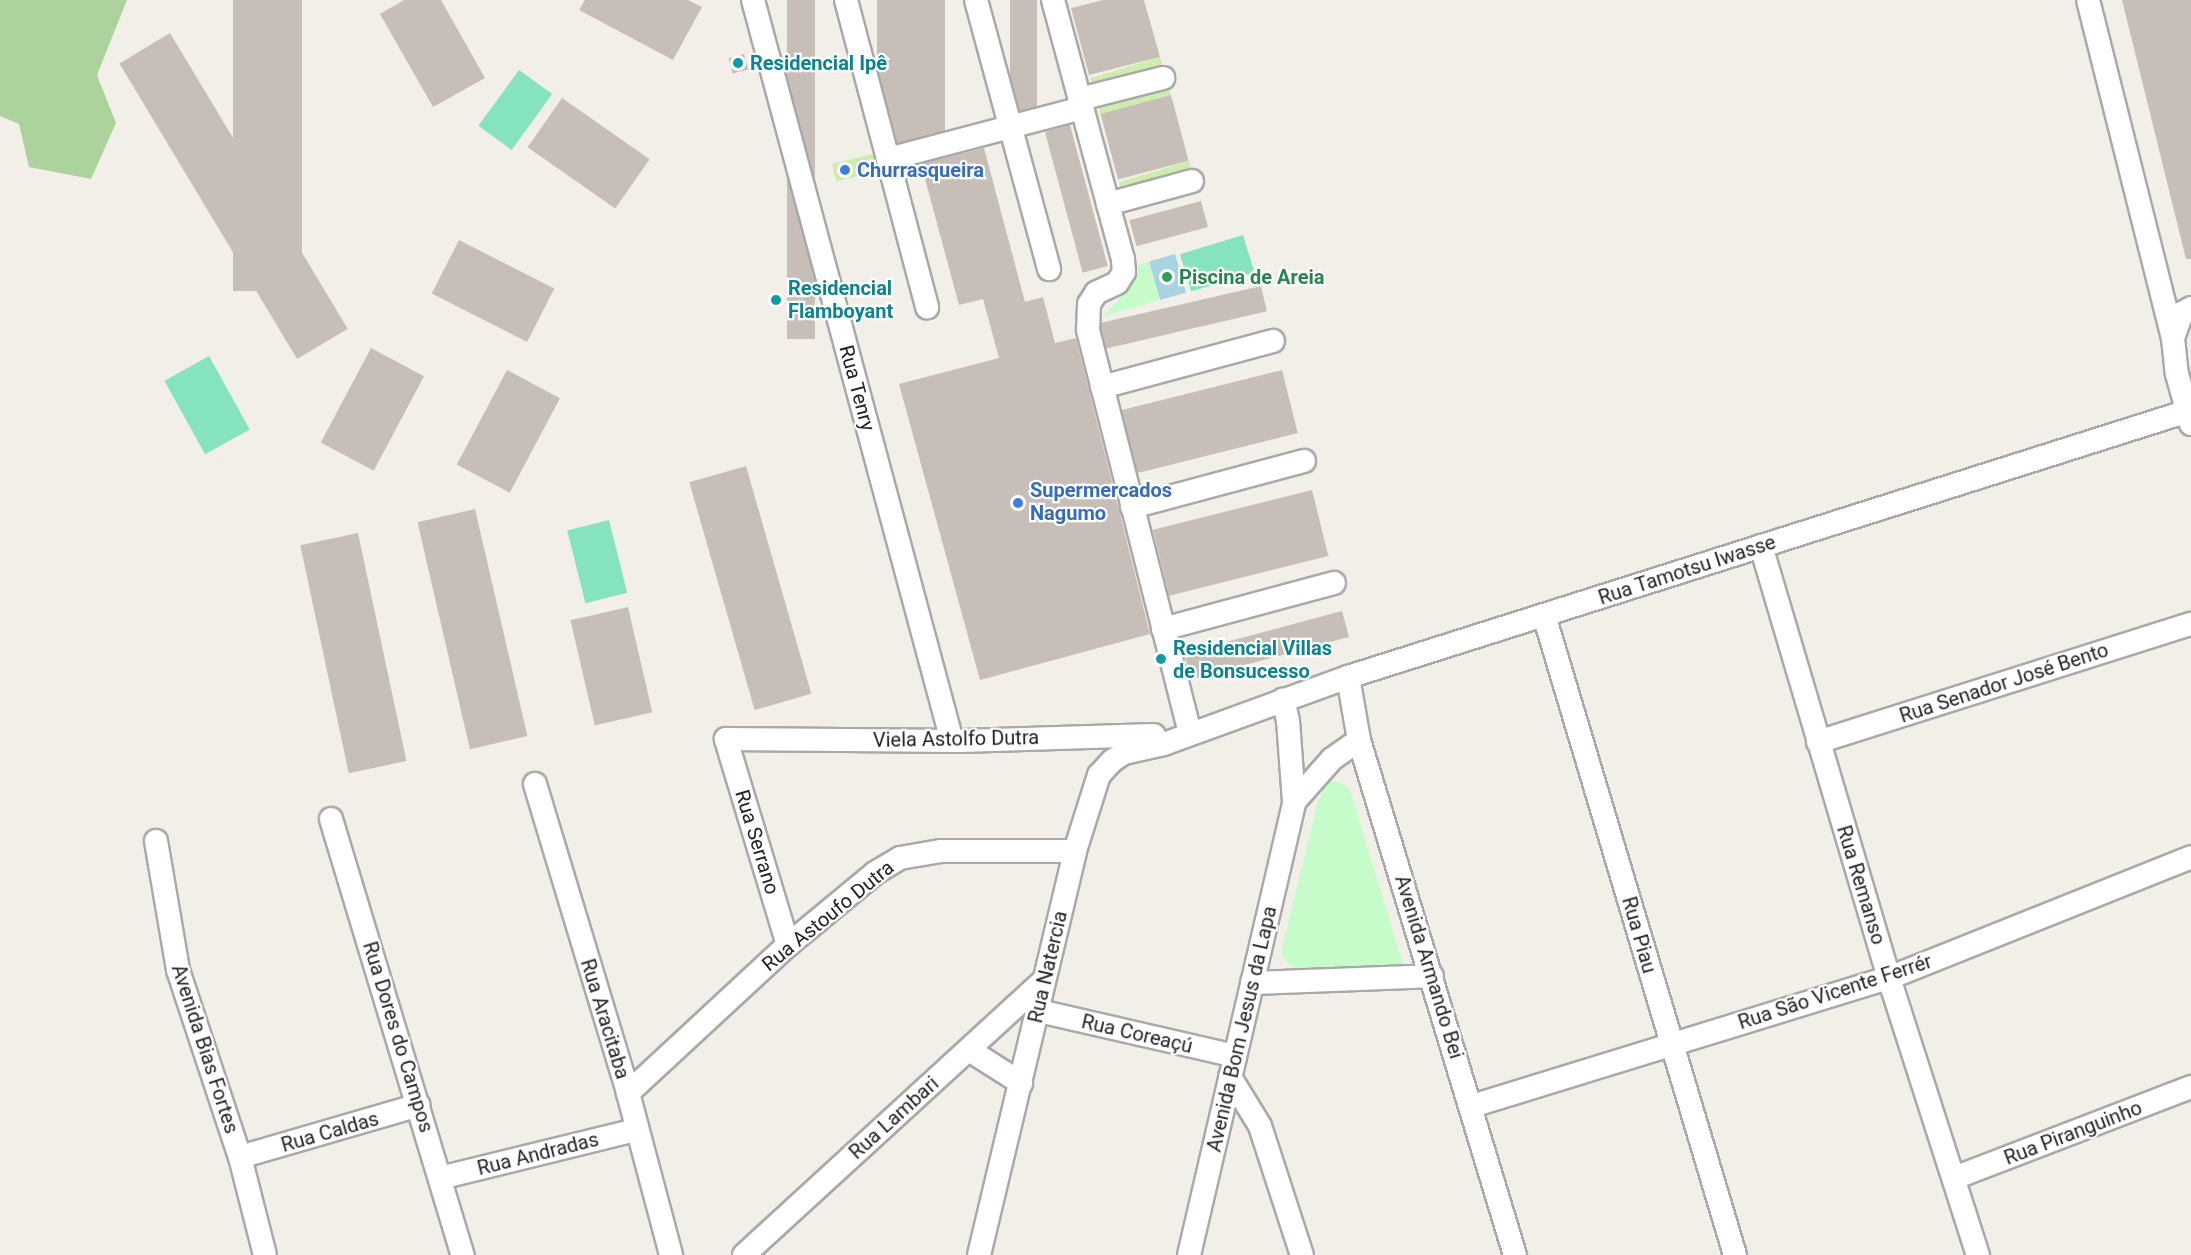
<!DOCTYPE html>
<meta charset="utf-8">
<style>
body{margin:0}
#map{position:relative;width:2191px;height:1255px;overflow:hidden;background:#f2efe8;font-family:Roboto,sans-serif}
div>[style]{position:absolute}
.grass>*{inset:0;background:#cdedae;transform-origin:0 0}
.forest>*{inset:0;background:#add39c}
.park>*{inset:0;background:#c6fcca}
.pitch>*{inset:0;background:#85e3bd;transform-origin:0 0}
.water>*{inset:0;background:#a8d4e1;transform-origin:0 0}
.building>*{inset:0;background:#c7bfb7;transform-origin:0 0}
.roads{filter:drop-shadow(2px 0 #a9a9a9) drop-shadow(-2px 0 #a9a9a9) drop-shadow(0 2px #a9a9a9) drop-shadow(0 -2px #a9a9a9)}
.minor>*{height:22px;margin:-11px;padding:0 11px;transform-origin:11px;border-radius:11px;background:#fff}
.dots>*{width:16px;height:16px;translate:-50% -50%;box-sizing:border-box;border:3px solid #fff;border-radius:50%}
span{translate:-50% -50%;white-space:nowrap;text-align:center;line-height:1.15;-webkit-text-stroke:4.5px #fff;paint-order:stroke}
.culture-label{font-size:20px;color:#0d838f;font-weight:700}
.left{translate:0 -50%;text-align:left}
.shop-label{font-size:20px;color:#366cbe;font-weight:700}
.leisure-label{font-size:20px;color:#27864d;font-weight:700}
.street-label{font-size:20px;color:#222}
</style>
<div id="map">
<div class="grass">
<i style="left:1160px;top:57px;width:14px;height:73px;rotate:73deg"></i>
<i style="left:1167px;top:82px;width:14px;height:73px;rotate:73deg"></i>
<i style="left:874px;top:154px;width:18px;height:43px;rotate:77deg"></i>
<i style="left:1189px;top:161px;width:14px;height:73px;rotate:73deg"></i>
</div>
<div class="forest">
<i style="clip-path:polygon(0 0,127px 0,97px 75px,116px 123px,91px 179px,29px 167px,19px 124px,0 116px)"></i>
</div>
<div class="park">
<i style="clip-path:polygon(1149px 262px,1159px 300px,1104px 316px,1126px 290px,1131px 267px)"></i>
<i style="clip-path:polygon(1331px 781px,1342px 783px,1350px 790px,1403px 964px,1305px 973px,1289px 965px,1281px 952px,1318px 802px,1324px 786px)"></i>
</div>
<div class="pitch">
<i style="left:519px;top:70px;width:41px;height:69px;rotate:36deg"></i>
<i style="left:1243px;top:235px;width:39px;height:66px;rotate:73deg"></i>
<i style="left:209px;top:356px;width:84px;height:51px;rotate:61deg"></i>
<i style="left:609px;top:520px;width:75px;height:43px;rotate:76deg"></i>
</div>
<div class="water">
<i style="left:1175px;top:254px;width:40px;height:27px;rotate:74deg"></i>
</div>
<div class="building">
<i style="left:233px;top:0;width:69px;height:291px"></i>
<i style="clip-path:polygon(404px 0,441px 0,485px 78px,433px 107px,380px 14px)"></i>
<i style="clip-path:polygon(585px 0,688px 0,702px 7px,673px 60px,579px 10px)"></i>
<i style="left:787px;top:0;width:28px;height:339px"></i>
<i style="left:877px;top:0;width:68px;height:143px"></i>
<i style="left:1010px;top:0;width:27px;height:110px"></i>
<i style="clip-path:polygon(1103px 0,1144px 0,1160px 57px,1089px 75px,1071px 8px)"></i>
<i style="clip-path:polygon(2122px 0,2191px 0,2191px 259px,2186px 259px)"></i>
<i style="left:170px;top:33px;width:345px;height:59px;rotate:59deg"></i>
<i style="left:744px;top:54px;width:16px;height:16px;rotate:75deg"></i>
<i style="left:1171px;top:95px;width:68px;height:73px;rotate:75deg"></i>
<i style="left:562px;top:98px;width:107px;height:60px;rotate:35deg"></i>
<i style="left:1070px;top:125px;width:146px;height:26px;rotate:75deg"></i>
<i style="clip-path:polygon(984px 148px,1025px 302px,1043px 297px,1055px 343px,1076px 338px,1150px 634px,980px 680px,899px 384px,999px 358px,983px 299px,959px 305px,921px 164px)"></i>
<i style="left:1201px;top:201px;width:27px;height:74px;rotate:75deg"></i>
<i style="left:459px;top:240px;width:107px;height:60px;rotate:27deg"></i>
<i style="left:1261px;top:286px;width:26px;height:165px;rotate:77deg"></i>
<i style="left:371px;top:348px;width:60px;height:107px;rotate:28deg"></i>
<i style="left:507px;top:370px;width:60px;height:107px;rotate:28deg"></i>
<i style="left:1282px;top:370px;width:65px;height:165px;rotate:76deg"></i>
<i style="left:746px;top:466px;width:237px;height:59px;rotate:74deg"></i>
<i style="left:1312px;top:490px;width:68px;height:164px;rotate:76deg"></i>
<i style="left:475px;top:509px;width:233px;height:59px;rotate:77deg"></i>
<i style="left:358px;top:533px;width:233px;height:59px;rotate:78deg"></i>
<i style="left:628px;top:607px;width:108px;height:59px;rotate:77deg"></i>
<i style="left:1342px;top:611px;width:27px;height:163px;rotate:75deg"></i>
</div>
<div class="roads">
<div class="minor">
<i style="left:753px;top:0;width:767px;rotate:74.97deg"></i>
<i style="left:846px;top:0;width:318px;rotate:75.2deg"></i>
<i style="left:976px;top:0;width:279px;rotate:74.8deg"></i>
<i style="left:1053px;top:0;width:268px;rotate:74.9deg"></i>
<i style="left:1123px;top:259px;width:13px;rotate:86deg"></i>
<i style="left:1124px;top:272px;width:13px;rotate:122deg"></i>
<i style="left:1117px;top:283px;width:23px;rotate:155deg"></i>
<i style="left:1096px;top:293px;width:13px;rotate:122deg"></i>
<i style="left:1089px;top:304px;width:26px;rotate:92deg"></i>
<i style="left:1088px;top:330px;width:415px;rotate:75.8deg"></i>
<i style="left:2088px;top:0;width:349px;rotate:75.9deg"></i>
<i style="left:1080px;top:99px;width:86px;rotate:-14.2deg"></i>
<i style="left:888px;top:159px;width:201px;rotate:-14.7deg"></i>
<i style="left:1108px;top:204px;width:87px;rotate:-15.3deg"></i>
<i style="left:2191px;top:308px;width:10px;rotate:151deg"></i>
<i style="left:2182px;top:313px;width:27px;rotate:110deg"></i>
<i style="left:2173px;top:338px;width:36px;rotate:84deg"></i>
<i style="left:2177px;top:374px;width:52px;rotate:74.4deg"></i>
<i style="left:1102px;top:387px;width:177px;rotate:-15.1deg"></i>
<i style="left:1132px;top:507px;width:178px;rotate:-15deg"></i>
<i style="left:1761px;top:546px;width:451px;rotate:73.5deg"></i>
<i style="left:1889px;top:978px;width:291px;rotate:72.2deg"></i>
<i style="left:1544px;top:615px;width:668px;rotate:73.38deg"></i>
<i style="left:1163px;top:629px;width:177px;rotate:-15.1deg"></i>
<i style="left:1348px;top:677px;width:64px;rotate:80.1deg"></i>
<i style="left:1359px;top:740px;width:538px;rotate:73.15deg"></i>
<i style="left:1818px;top:742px;width:391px;rotate:-17.6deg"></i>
<i style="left:535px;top:784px;width:323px;rotate:73.2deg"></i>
<i style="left:628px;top:1093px;width:168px;rotate:75.1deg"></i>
<i style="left:1294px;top:802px;width:57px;rotate:-48.5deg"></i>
<i style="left:1332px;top:759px;width:33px;rotate:-35deg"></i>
<i style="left:331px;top:819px;width:456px;rotate:73.2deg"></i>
<i style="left:156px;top:841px;width:131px;rotate:80.3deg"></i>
<i style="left:178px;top:970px;width:197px;rotate:71.7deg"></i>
<i style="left:240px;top:1157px;width:101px;rotate:75.7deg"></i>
<i style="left:788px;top:945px;width:215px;rotate:-106.8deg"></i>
<i style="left:726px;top:739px;width:235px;rotate:0.5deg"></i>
<i style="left:961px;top:741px;width:193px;rotate:-1.8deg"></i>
<i style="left:1252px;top:983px;width:180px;rotate:-2.2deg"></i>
<i style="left:1039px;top:1011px;width:201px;rotate:12.9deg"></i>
<i style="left:969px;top:1050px;width:62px;rotate:32.4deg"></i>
<i style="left:1230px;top:1077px;width:57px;rotate:58.5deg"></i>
<i style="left:1260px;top:1126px;width:136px;rotate:72deg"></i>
<i style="left:628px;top:1093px;width:218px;rotate:-42.8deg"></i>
<i style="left:788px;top:945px;width:113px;rotate:-39.6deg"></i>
<i style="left:875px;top:873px;width:29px;rotate:-31deg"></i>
<i style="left:900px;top:858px;width:42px;rotate:-9.7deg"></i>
<i style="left:941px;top:851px;width:134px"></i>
<i style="left:1472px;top:1106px;width:436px;rotate:-17.1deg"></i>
<i style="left:1889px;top:978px;width:325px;rotate:-21.8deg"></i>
<i style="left:240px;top:1157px;width:186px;rotate:-16.2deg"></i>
<i style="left:440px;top:1178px;width:202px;rotate:-13.8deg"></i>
<i style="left:1954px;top:1178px;width:254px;rotate:-21deg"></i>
<i style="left:744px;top:1255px;width:407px;rotate:-42.5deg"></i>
<i style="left:979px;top:1255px;width:415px;rotate:-76.6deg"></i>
<i style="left:1075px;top:851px;width:80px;rotate:-72.5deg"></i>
<i style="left:1099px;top:775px;width:19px;rotate:-47deg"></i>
<i style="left:1112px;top:761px;width:14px;rotate:-34deg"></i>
<i style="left:1124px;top:753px;width:41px;rotate:-12.7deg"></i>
<i style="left:1164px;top:744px;width:196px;rotate:-20deg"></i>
<i style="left:1348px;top:677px;width:884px;rotate:-17.57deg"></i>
<i style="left:1189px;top:1255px;width:465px;rotate:-76.9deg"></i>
<i style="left:1294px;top:802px;width:81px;rotate:-94.2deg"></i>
<i style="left:1288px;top:721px;width:22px;rotate:-103deg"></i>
</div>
</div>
<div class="dots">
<i style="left:738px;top:63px;background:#0f9aa8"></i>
<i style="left:845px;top:170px;background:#3f7fe0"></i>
<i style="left:1167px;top:277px;background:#2e9e5b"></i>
<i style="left:776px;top:300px;background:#0f9aa8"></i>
<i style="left:1018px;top:503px;background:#3f7fe0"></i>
<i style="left:1161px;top:659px;background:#0f9aa8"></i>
</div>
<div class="culture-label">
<span class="left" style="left:750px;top:63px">Residencial Ipê</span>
<span class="left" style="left:788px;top:300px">Residencial<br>Flamboyant</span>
<span class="left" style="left:1173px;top:660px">Residencial Villas<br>de Bonsucesso</span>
</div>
<div class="shop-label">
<span class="left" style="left:857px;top:170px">Churrasqueira</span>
<span class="left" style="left:1030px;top:502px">Supermercados<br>Nagumo</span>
</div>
<div class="leisure-label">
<span class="left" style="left:1179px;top:277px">Piscina de Areia</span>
</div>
<div class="street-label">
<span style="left:857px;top:388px;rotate:75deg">Rua Tenry</span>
<span style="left:1687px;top:570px;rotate:-18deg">Rua Tamotsu Iwasse</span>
<span style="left:2004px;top:683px;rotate:-18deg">Rua Senador José Bento</span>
<span style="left:956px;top:739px;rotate:-1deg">Viela Astolfo Dutra</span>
<span style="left:757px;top:842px;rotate:73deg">Rua Serrano</span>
<span style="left:1861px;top:885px;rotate:73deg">Rua Remanso</span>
<span style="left:828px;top:916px;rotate:-39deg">Rua Astoufo Dutra</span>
<span style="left:1639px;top:935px;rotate:74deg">Rua Piau</span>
<span style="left:1048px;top:967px;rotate:-77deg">Rua Natercia</span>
<span style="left:1429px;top:967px;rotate:73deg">Avenida Armando Bei</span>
<span style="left:1835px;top:992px;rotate:-18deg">Rua São Vicente Ferrér</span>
<span style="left:605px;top:1019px;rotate:73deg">Rua Aracitaba</span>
<span style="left:1242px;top:1029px;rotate:-77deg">Avenida Bom Jesus da Lapa</span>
<span style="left:1137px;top:1034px;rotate:13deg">Rua Coreaçú</span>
<span style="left:398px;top:1037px;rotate:73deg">Rua Dores do Campos</span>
<span style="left:205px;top:1049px;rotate:72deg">Avenida Bias Fortes</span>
<span style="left:894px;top:1118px;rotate:-42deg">Rua Lambari</span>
<span style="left:330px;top:1132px;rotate:-16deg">Rua Caldas</span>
<span style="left:2073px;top:1133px;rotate:-21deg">Rua Piranguinho</span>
<span style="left:538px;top:1154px;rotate:-14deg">Rua Andradas</span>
</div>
</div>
